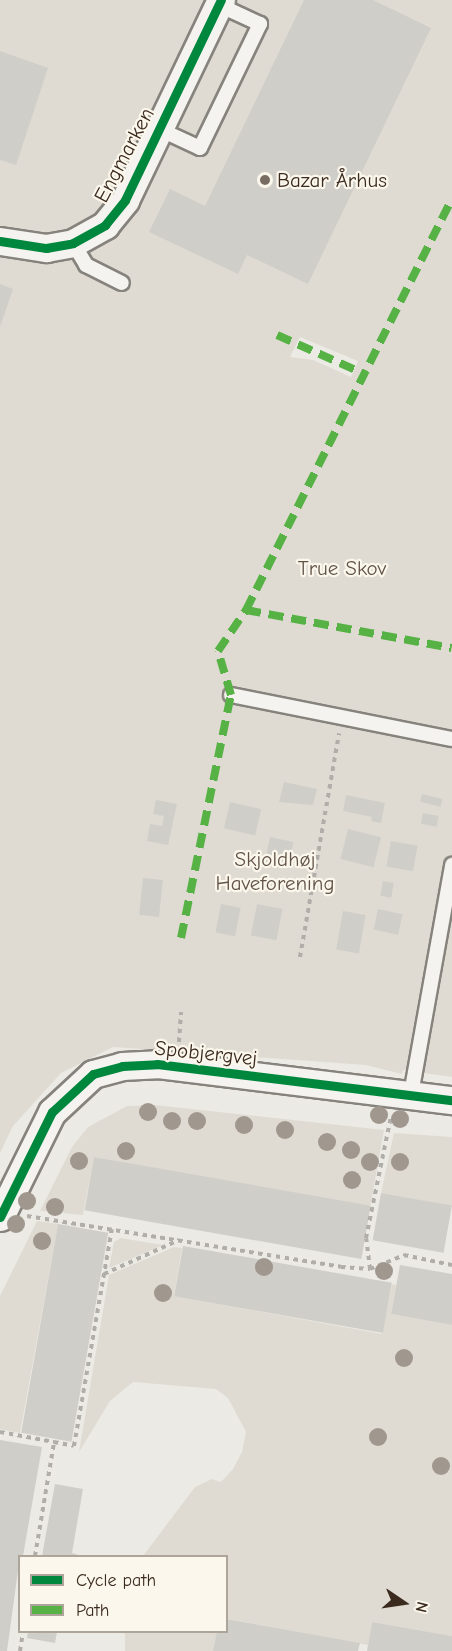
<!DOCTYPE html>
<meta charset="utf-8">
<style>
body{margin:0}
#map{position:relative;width:452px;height:1651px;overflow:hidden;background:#eceae4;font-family:"Comic Neue",sans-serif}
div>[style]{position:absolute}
.built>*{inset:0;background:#dfdbd2;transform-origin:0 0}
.building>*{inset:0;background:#d0cec9;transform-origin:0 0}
.path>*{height:4px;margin-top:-2px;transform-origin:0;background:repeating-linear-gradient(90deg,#b1aeaa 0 4.5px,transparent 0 9px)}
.roads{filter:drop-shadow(2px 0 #86827c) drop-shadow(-2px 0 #86827c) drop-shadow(0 2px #86827c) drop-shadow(0 -2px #86827c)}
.service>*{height:14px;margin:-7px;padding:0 7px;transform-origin:7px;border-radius:7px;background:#f4f3ef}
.minor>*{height:27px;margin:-13.5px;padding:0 13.5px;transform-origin:13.5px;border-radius:13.5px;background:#f4f3ef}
.quiet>*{height:8px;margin-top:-4px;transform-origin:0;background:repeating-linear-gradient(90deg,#57b245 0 15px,transparent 0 23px)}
.cycleway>*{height:9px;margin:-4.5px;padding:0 4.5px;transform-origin:4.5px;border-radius:4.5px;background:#00873e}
.trees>*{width:18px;height:18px;margin:-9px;border-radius:50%;background:#a0978e}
.dots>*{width:16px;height:16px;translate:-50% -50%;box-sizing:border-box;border:3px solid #fbf7ec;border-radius:50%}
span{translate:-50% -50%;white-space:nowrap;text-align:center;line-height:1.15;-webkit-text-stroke:4.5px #fbf7ec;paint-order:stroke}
.street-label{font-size:21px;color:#3b2a1e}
.poi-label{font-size:21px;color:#3b2a1e}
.left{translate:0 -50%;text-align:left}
.park-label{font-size:21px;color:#625347}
.legend{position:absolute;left:18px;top:1555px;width:210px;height:78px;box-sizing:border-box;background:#fbf7ec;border:2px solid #aea59a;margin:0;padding:8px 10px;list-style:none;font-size:18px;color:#3b2a1e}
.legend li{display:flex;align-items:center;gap:12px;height:30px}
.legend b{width:30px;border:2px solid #aea59a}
.north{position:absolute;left:374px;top:1573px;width:60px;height:60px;-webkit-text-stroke:4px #fbf7ec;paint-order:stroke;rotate:103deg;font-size:16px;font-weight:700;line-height:24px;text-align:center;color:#3b2a1e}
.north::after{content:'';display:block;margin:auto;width:21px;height:27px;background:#3b2a1e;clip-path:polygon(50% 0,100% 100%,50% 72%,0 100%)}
</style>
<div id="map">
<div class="built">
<i style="clip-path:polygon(evenodd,0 0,452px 0,452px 1077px,403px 1070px,402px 1074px,366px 1065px,113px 1047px,61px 1073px,13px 1126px,0 1153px,0 0,300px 337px,358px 361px,351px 377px,313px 360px,290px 357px,300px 337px)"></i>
<i style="clip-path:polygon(155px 1105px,384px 1130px,370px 1208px,94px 1157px,83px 1215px,40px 1211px,72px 1147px,88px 1127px,127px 1106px)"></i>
<i style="clip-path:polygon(394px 1133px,452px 1137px,452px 1206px,381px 1193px)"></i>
<i style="clip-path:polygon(37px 1221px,58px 1224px,20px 1433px,0 1429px,0 1296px)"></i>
<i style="clip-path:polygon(121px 1238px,144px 1242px,163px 1245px,109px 1268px,114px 1242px)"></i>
<i style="clip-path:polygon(174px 1247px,182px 1248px,174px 1296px,382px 1334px,392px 1284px,396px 1285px,391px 1314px,452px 1325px,452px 1636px,372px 1622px,368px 1645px,227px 1619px,226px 1556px,143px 1556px,195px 1487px,212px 1479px,221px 1482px,233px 1469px,242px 1452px,246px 1432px,228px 1398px,216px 1389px,133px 1382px,110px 1401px,79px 1452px,109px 1275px)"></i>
<i style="left:125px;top:1632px;width:92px;height:20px"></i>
</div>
<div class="building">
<i style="clip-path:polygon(304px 0,373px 0,431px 28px,308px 284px,247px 255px,238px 274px,149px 232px,170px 189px,205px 206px)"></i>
<i style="clip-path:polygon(0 51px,48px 68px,16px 165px,0 160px)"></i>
<i style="clip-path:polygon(0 284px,13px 289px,0 327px)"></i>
<i style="clip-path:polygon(284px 782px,317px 789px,313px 805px,279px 802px)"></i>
<i style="left:422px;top:794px;width:21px;height:8px;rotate:14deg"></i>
<i style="clip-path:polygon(346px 795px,385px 803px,381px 823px,371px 821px,372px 817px,343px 811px)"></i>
<i style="clip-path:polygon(156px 800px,177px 804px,168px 845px,147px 841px,150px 824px,162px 826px,164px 816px,153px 814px)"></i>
<i style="left:230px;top:802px;width:32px;height:27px;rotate:13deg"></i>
<i style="left:423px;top:813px;width:16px;height:11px;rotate:11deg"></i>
<i style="left:348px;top:829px;width:34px;height:31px;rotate:14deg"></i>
<i style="left:270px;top:837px;width:24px;height:25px;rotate:12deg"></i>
<i style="left:391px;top:841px;width:27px;height:26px;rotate:10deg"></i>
<i style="left:143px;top:878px;width:20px;height:37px;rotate:6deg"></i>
<i style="left:383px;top:881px;width:11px;height:15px;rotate:10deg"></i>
<i style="left:221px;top:904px;width:20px;height:29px;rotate:11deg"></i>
<i style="left:257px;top:904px;width:26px;height:32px;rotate:11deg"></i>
<i style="left:378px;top:909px;width:25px;height:21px;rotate:12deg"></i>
<i style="left:343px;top:911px;width:23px;height:39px;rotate:10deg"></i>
<i style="left:94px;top:1157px;width:281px;height:54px;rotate:10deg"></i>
<i style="left:381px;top:1193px;width:72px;height:48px;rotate:10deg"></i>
<i style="left:58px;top:1224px;width:51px;height:212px;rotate:10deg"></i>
<i style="left:183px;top:1246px;width:212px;height:51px;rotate:10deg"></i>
<i style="clip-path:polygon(400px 1265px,452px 1274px,452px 1325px,391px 1314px)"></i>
<i style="clip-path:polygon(0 1440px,42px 1447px,23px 1556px,20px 1556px,7px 1651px,0 1651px)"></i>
<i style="clip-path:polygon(55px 1484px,83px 1489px,72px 1553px,82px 1556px,42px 1556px)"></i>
<i style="clip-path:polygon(226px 1619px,360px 1643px,358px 1651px,213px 1651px,217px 1632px,226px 1632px)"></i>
<i style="clip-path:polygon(372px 1622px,452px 1636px,452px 1651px,367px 1651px)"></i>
<i style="clip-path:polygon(28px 1632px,57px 1632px,55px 1643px,27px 1638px)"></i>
</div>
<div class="path">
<i style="left:300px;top:957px;width:227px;rotate:-80.1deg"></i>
<i style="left:179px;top:1042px;width:30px;rotate:-86deg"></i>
<i style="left:27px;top:1216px;width:318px;rotate:9.2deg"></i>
<i style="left:341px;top:1267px;width:29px;rotate:4deg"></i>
<i style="left:370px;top:1269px;width:37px;rotate:-22deg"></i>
<i style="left:404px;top:1255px;width:49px;rotate:11.8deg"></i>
<i style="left:370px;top:1269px;width:31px;rotate:-97deg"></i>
<i style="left:366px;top:1238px;width:125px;rotate:-78.4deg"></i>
<i style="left:104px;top:1274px;width:82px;rotate:-24.4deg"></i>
<i style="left:0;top:1432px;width:55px;rotate:10.5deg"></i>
<i style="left:35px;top:1556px;width:116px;rotate:-80.5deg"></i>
<i style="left:54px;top:1442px;width:20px;rotate:11deg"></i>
<i style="left:74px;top:1446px;width:220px;rotate:-80.1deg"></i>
<i style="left:20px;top:1651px;width:19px;rotate:-81deg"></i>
</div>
<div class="roads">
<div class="service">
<i style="left:159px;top:129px;width:45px;rotate:24.9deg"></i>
<i style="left:200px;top:148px;width:138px;rotate:-64.2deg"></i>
<i style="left:260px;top:24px;width:45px;rotate:-155.1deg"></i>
<i style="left:73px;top:243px;width:26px;rotate:59deg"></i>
<i style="left:86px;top:265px;width:40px;rotate:26.6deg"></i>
<i style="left:231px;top:695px;width:225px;rotate:11.3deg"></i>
<i style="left:411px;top:1094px;width:233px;rotate:-79.8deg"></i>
</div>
<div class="minor">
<i style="left:0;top:241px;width:47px;rotate:8.7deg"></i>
<i style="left:46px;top:248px;width:27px;rotate:-10deg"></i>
<i style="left:73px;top:243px;width:37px;rotate:-29deg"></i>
<i style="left:105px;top:225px;width:32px;rotate:-51deg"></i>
<i style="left:125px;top:200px;width:222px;rotate:-64.4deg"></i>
<i style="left:0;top:1217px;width:117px;rotate:-63.7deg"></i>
<i style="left:52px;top:1112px;width:56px;rotate:-42.8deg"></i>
<i style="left:93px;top:1074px;width:30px;rotate:-15deg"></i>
<i style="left:122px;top:1066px;width:35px;rotate:-3deg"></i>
<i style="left:157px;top:1064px;width:297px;rotate:7deg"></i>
</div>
</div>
<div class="quiet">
<i style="left:277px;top:335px;width:98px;rotate:24deg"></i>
<i style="left:246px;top:610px;width:209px;rotate:10.5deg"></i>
<i style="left:181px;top:938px;width:248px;rotate:-78.4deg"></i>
<i style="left:231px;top:695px;width:46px;rotate:-106.5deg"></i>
<i style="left:218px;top:651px;width:50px;rotate:-55.7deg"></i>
<i style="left:246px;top:610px;width:460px;rotate:-63.4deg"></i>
</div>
<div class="cycleway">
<i style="left:0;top:241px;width:47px;rotate:8.7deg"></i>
<i style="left:46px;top:248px;width:27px;rotate:-10deg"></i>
<i style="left:73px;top:243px;width:37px;rotate:-29deg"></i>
<i style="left:105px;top:225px;width:32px;rotate:-51deg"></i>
<i style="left:125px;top:200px;width:222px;rotate:-64.4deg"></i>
<i style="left:0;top:1217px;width:117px;rotate:-63.7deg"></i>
<i style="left:52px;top:1112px;width:56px;rotate:-42.8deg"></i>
<i style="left:93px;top:1074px;width:30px;rotate:-15deg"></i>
<i style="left:122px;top:1066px;width:35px;rotate:-3deg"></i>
<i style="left:157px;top:1064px;width:297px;rotate:7deg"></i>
</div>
<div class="trees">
<i style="left:148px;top:1112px"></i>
<i style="left:379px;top:1115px"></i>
<i style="left:400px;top:1119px"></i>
<i style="left:172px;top:1121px"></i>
<i style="left:197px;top:1121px"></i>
<i style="left:244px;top:1125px"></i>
<i style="left:285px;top:1130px"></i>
<i style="left:327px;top:1142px"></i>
<i style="left:351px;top:1150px"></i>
<i style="left:126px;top:1151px"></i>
<i style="left:79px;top:1161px"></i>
<i style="left:370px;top:1162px"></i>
<i style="left:400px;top:1162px"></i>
<i style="left:352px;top:1180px"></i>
<i style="left:27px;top:1201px"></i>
<i style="left:55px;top:1207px"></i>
<i style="left:16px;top:1224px"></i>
<i style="left:42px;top:1241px"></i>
<i style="left:264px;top:1267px"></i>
<i style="left:384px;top:1271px"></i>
<i style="left:163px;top:1293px"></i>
<i style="left:404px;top:1358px"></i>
<i style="left:378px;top:1437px"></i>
<i style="left:441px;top:1466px"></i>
</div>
<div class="dots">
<i style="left:265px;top:180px;background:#796d63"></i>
</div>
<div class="street-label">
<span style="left:124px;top:155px;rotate:-62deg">Engmarken</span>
<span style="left:206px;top:1053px;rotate:6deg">Spobjergvej</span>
</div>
<div class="poi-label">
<span class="left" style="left:277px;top:180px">Bazar Århus</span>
</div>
<div class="park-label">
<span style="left:342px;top:568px">True Skov</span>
<span style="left:275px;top:871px">Skjoldhøj<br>Haveforening</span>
</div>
<ul class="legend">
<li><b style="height:8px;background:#00873e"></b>Cycle path</li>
<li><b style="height:8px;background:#57b245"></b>Path</li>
</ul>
<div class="north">N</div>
</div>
